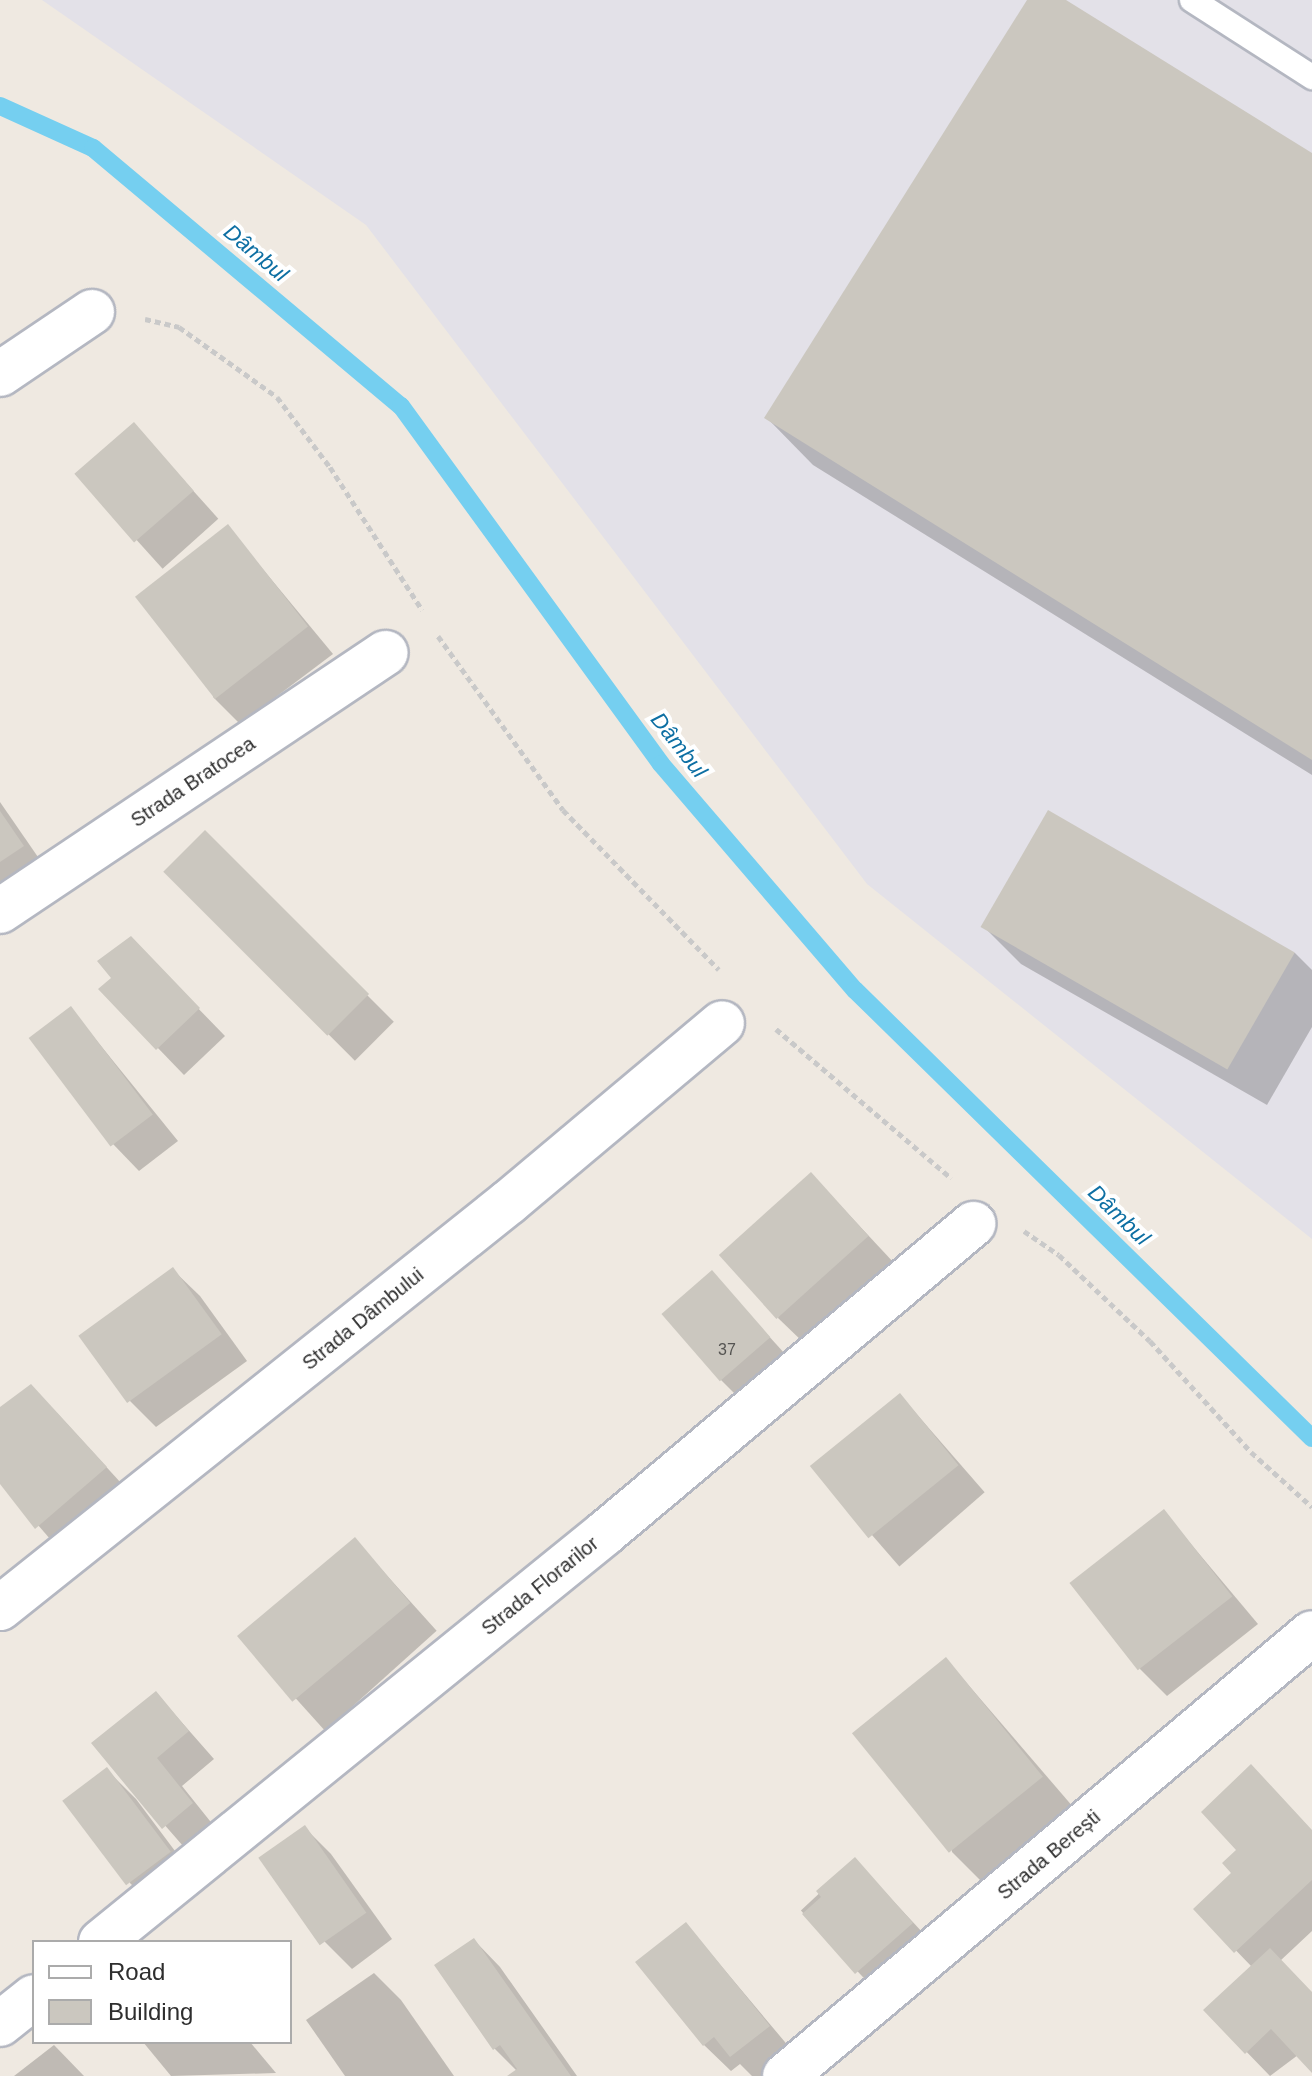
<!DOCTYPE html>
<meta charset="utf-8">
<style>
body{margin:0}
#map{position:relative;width:1312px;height:2076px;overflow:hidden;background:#efe9e1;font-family:Helvetica,sans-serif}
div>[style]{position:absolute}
.industrial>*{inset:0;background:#e3e1e8}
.shadow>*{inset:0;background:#0003;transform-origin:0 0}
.stream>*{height:18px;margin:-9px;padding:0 9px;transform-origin:9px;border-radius:9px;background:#75cff0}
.building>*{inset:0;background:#cbc7bf;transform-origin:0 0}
.path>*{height:5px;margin-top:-2.5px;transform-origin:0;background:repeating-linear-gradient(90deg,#c9c9c9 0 6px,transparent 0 10px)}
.roads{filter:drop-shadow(2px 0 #b4b7c1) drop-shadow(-2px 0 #b4b7c1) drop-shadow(0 2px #b4b7c1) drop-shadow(0 -2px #b4b7c1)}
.service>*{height:24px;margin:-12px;padding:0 12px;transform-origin:12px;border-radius:12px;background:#fff}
.minor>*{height:44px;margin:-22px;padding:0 22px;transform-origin:22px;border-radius:22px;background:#fff}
span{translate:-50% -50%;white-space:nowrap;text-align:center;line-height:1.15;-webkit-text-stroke:8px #fff;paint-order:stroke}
.number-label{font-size:16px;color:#555452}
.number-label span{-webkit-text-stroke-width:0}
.street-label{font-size:20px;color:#2e2e2e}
.water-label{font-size:22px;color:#0d6fa3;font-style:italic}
.legend{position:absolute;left:32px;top:1940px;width:260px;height:104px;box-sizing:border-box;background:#fff;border:2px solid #ababab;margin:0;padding:10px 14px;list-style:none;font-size:24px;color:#2e2e2e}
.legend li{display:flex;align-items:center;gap:16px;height:40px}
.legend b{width:40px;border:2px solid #ababab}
</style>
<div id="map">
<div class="industrial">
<i style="clip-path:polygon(42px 0,1312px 0,1312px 1239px,867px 884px,366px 225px)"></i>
</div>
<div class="shadow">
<i style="clip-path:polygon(1029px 0,1063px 0,1312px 156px,1312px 775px,813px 465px,767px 418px)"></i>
<i style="left:134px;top:425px;width:126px;height:75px;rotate:48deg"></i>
<i style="clip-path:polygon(228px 527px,333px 654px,240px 724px,213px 697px)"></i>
<i style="clip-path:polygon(0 802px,49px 873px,0 907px)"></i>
<i style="left:205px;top:833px;width:267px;height:55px;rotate:45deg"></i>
<i style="clip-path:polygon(983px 926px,1295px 953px,1312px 970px,1312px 1027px,1267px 1105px,1021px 964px)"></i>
<i style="clip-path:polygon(157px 966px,225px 1036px,184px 1075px,101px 989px)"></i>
<i style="clip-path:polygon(71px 1009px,178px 1141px,139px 1171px,113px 1144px)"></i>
<i style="clip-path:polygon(811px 1174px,895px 1264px,805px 1344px,778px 1318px)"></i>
<i style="clip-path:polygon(173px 1270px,200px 1296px,247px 1361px,156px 1427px,129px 1400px)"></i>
<i style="clip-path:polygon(712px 1273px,795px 1365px,747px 1406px,720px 1379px)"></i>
<i style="left:900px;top:1395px;width:129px;height:113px;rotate:49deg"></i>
<i style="clip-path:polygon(0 1410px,57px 1413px,132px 1495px,63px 1554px,0 1481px)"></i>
<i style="clip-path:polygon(1164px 1512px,1258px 1624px,1167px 1696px,1140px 1669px)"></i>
<i style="left:355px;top:1540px;width:122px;height:150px;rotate:48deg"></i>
<i style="clip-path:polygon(946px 1659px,1080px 1815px,989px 1889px,952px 1852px)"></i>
<i style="clip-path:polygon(156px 1693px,214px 1759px,182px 1786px,218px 1831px,190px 1854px,94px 1744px)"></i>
<i style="clip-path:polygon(107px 1770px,136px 1799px,196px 1879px,156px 1910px,130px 1883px)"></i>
<i style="clip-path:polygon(305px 1828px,331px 1854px,392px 1939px,352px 1969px,325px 1942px)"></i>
<i style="clip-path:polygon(1312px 1831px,1312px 1931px,1280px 1961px,1312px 1993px,1312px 2070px,1298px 2055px,1270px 2076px,1206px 2010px,1252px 1967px,1196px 1909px)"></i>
<i style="left:855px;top:1860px;width:122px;height:74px;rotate:47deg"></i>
<i style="clip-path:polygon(686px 1924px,795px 2054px,766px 2076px,752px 2076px,740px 2064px,731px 2071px,704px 2045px)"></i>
<i style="clip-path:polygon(474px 1940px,500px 1967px,577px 2076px,511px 2076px,517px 2071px,495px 2049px,437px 1966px)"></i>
<i style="clip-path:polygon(374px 1973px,401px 2000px,454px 2076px,345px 2076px,306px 2020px)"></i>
<i style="clip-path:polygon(143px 2042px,250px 2042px,276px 2073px,171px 2076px)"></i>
<i style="clip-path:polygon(54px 2045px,84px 2076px,14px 2076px)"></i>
</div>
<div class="stream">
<i style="left:0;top:106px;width:102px;rotate:24.3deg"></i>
<i style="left:93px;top:148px;width:402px;rotate:40deg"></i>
<i style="left:401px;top:406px;width:442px;rotate:54deg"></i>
<i style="left:661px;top:764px;width:298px;rotate:49.4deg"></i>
<i style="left:855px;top:990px;width:640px;rotate:44.43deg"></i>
</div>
<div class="building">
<i style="clip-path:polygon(1027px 0,1066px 0,1312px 153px,1312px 760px,764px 418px)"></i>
<i style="left:134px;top:422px;width:91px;height:79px;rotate:49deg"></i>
<i style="left:228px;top:524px;width:130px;height:118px;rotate:52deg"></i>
<i style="left:1048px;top:810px;width:285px;height:135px;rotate:30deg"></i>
<i style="clip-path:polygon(0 811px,24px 846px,0 862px)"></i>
<i style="left:205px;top:830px;width:232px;height:59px;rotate:45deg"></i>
<i style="clip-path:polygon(131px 936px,200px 1008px,156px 1050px,98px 989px,111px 978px,97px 961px)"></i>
<i style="left:71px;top:1006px;width:136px;height:53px;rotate:53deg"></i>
<i style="left:811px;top:1172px;width:86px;height:124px;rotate:48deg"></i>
<i style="left:173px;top:1267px;width:83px;height:117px;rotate:54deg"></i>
<i style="left:712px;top:1270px;width:89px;height:67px;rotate:49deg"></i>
<i style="clip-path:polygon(31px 1384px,107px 1467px,35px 1529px,0 1484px,0 1407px)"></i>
<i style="left:900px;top:1393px;width:93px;height:116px;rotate:51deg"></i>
<i style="left:1164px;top:1509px;width:111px;height:120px;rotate:52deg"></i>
<i style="left:355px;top:1537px;width:86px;height:154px;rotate:50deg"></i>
<i style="left:946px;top:1657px;width:154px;height:121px;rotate:51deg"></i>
<i style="clip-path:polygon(156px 1691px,189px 1731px,157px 1758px,193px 1803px,162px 1829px,91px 1743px)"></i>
<i style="clip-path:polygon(1251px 1764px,1312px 1830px,1312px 1880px,1234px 1953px,1193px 1909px,1231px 1873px,1222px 1863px,1236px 1850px,1201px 1812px)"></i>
<i style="left:107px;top:1767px;width:106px;height:56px;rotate:53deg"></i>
<i style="left:305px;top:1825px;width:107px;height:57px;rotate:55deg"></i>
<i style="clip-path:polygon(855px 1857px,913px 1923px,855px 1974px,802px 1914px,821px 1897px,816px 1891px)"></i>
<i style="clip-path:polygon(686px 1922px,770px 2026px,730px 2057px,714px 2037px,703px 2046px,635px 1962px)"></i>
<i style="clip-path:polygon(474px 1938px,571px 2076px,507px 2076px,517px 2069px,500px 2045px,493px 2050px,434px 1965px)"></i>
<i style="clip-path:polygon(1270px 1948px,1312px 1992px,1312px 2073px,1271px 2029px,1245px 2054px,1203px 2010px)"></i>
</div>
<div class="path">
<i style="left:145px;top:319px;width:35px;rotate:13deg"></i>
<i style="left:179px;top:327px;width:120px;rotate:35.5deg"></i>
<i style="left:277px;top:397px;width:88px;rotate:52.9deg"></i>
<i style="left:330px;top:467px;width:170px;rotate:57.2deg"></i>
<i style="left:438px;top:636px;width:214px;rotate:54.3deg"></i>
<i style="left:563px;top:810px;width:223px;rotate:45.7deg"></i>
<i style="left:776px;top:1029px;width:230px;rotate:40.4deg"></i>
<i style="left:1024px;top:1231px;width:42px;rotate:34.4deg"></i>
<i style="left:1059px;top:1255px;width:125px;rotate:43.4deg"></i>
<i style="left:1150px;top:1341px;width:150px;rotate:47.7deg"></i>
<i style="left:1251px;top:1452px;width:82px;rotate:42deg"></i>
</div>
<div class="roads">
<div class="service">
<i style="left:1192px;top:0;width:143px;rotate:32.7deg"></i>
</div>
<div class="minor">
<i style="left:0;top:374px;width:111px;rotate:-34deg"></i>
<i style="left:0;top:911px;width:464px;rotate:-33.8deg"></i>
<i style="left:0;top:1608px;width:651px;rotate:-38.58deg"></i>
<i style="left:509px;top:1202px;width:278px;rotate:-40deg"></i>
<i style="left:101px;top:1942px;width:649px;rotate:-39.06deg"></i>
<i style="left:605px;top:1533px;width:481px;rotate:-40deg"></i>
<i style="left:0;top:2024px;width:43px;rotate:-38.5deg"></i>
<i style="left:785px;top:2076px;width:688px;rotate:-40.05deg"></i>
</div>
</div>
<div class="number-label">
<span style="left:727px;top:1350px">37</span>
</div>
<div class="street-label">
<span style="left:193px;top:782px;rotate:-34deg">Strada Bratocea</span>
<span style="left:363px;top:1319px;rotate:-39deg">Strada Dâmbului</span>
<span style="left:540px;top:1586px;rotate:-39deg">Strada Florarilor</span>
<span style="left:1049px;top:1855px;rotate:-40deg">Strada Berești</span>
</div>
<div class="water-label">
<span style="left:256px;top:253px;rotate:40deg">Dâmbul</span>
<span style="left:679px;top:745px;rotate:52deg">Dâmbul</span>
<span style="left:1119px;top:1215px;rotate:44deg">Dâmbul</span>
</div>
<ul class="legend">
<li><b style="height:10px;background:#fff"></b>Road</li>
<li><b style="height:22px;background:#cbc7bf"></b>Building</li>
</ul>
</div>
